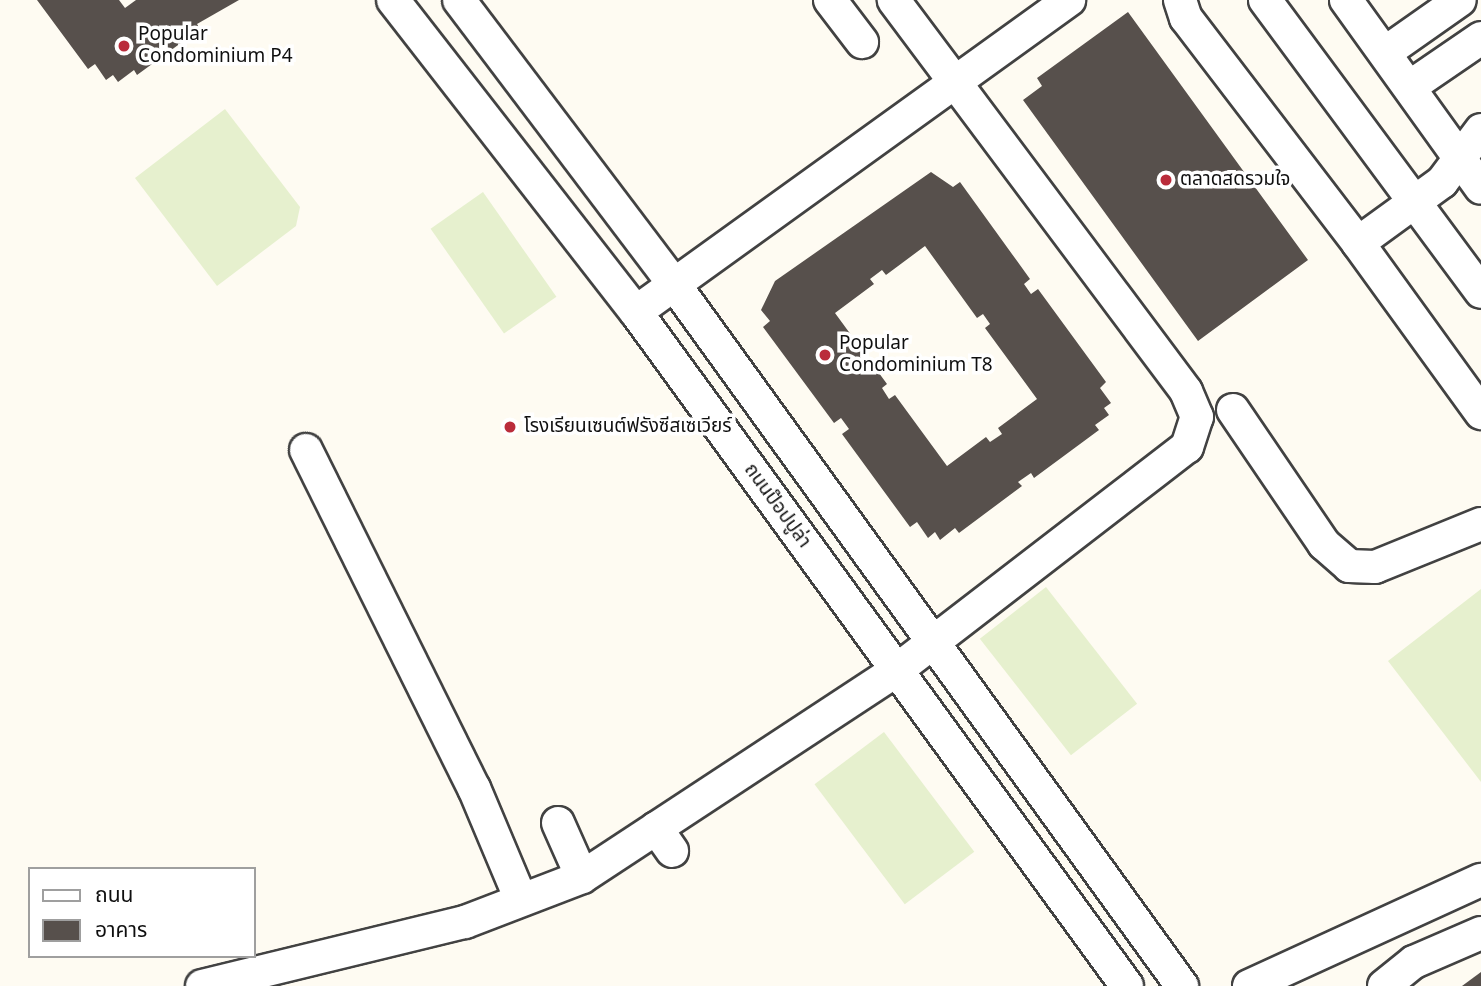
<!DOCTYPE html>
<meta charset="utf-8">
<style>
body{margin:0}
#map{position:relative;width:1481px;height:986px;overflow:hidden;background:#fefbf2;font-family:Georgia,"Noto Sans Thai",serif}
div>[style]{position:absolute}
.pitch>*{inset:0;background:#e6f0ce;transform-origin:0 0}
.building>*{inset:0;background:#57504c}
.roads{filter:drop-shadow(2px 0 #424242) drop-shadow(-2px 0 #424242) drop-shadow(0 2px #424242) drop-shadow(0 -2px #424242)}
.minor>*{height:32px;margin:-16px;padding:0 16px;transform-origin:16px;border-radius:16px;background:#fff}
.dots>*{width:19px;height:19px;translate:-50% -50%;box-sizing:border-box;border:4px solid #fff;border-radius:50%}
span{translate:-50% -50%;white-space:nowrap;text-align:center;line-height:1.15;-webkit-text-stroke:7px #fff;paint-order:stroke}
.poi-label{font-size:19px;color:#0f0f0f}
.left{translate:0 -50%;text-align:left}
.street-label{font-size:19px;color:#0f0f0f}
.legend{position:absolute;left:28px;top:867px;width:228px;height:91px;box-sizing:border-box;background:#fff;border:2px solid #9f9f9f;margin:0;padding:9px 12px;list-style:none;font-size:21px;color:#0f0f0f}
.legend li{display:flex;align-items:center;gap:14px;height:35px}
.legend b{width:35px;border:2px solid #9f9f9f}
</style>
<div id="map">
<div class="pitch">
<i style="clip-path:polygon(225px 109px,300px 207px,296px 226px,217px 286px,135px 178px)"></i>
<i style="left:483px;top:192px;width:128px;height:64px;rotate:55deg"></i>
<i style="left:1046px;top:587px;width:148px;height:84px;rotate:52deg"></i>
<i style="clip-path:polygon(1481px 589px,1481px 782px,1388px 661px)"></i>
<i style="left:884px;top:732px;width:150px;height:87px;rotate:53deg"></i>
</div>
<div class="building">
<i style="clip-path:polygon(37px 0,119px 0,125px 8px,136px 0,239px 0,197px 24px,200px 29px,137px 75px,134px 70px,118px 82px,113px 75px,106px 80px,95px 64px,88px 69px)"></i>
<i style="clip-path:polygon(1128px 12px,1308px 260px,1198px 341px,1023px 100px,1042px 86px,1037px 78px)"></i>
<i style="clip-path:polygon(evenodd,931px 172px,953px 187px,960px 182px,1030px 279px,1024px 284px,1031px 294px,1038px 289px,1106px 382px,1100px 388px,1111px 403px,1104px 408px,1109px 415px,1095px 425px,1099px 430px,1034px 478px,1031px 473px,1018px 482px,1022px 486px,959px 533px,955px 528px,940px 540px,935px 532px,928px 538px,917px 522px,910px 527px,842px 434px,849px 429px,841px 418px,834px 423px,763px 327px,770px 321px,761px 310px,775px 281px,931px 172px,925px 246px,977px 318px,983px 314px,990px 324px,985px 328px,1037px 399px,998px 428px,1002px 434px,990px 442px,986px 437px,947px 466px,895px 395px,889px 399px,882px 388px,887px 384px,835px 313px,874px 284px,870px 279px,882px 270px,886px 275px,925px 246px)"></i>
<i style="clip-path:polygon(1481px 972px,1481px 986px,1462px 986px)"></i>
</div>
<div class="roads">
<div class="minor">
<i style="left:393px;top:0;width:395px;rotate:52.1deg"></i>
<i style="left:636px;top:312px;width:834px;rotate:53.93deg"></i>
<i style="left:459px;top:0;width:356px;rotate:52.9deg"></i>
<i style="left:674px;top:284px;width:867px;rotate:54.11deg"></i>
<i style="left:830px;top:0;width:53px;rotate:52.7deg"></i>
<i style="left:1180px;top:0;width:19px;rotate:72deg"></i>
<i style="left:1186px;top:18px;width:283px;rotate:52.6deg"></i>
<i style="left:1358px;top:243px;width:104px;rotate:-36deg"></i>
<i style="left:1442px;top:182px;width:65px;rotate:-53.1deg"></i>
<i style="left:1265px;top:0;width:363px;rotate:53.5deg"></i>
<i style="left:1346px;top:0;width:231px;rotate:54.3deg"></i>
<i style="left:1386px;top:52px;width:90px;rotate:-35.1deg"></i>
<i style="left:1411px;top:86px;width:85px;rotate:-34.4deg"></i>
<i style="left:1358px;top:243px;width:210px;rotate:54.1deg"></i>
<i style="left:636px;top:312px;width:534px;rotate:-35.77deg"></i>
<i style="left:1233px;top:410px;width:162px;rotate:55.8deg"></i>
<i style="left:1324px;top:544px;width:33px;rotate:41deg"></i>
<i style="left:1349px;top:566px;width:26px;rotate:2deg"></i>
<i style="left:1375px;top:567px;width:114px;rotate:-22.1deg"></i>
<i style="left:306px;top:450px;width:377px;rotate:63.6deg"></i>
<i style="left:474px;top:788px;width:121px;rotate:67.2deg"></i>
<i style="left:558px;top:823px;width:59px;rotate:66deg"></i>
<i style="left:656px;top:828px;width:28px;rotate:55deg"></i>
<i style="left:202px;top:986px;width:271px;rotate:-13.7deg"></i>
<i style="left:465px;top:922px;width:125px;rotate:-21deg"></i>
<i style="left:582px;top:877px;width:377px;rotate:-33.3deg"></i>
<i style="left:897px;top:670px;width:366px;rotate:-37.6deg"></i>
<i style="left:1187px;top:447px;width:32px;rotate:-72deg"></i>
<i style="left:1197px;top:417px;width:28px;rotate:-113deg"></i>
<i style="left:1186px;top:391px;width:488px;rotate:-126.8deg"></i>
<i style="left:1249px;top:986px;width:255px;rotate:-24.6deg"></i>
<i style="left:1384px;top:986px;width:38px;rotate:-39deg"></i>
<i style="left:1414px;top:962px;width:73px;rotate:-23.4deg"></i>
</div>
</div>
<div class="dots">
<i style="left:124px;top:46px;background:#ba2c3b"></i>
<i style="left:1166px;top:180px;background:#ba2c3b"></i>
<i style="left:825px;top:355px;background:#ba2c3b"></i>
<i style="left:510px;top:427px;background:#ba2c3b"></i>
</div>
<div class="poi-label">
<span class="left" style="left:138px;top:46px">Popular<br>Condominium P4</span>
<span class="left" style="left:1180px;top:180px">ตลาดสดรวมใจ</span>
<span class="left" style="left:839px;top:355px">Popular<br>Condominium T8</span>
<span class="left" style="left:524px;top:427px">โรงเรียนเซนต์ฟรังซีสเซเวียร์</span>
</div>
<div class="street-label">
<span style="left:777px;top:506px;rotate:54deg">ถนนป๊อปปูล่า</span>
</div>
<ul class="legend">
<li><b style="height:9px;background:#fff"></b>ถนน</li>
<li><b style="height:19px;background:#57504c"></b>อาคาร</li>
</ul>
</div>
